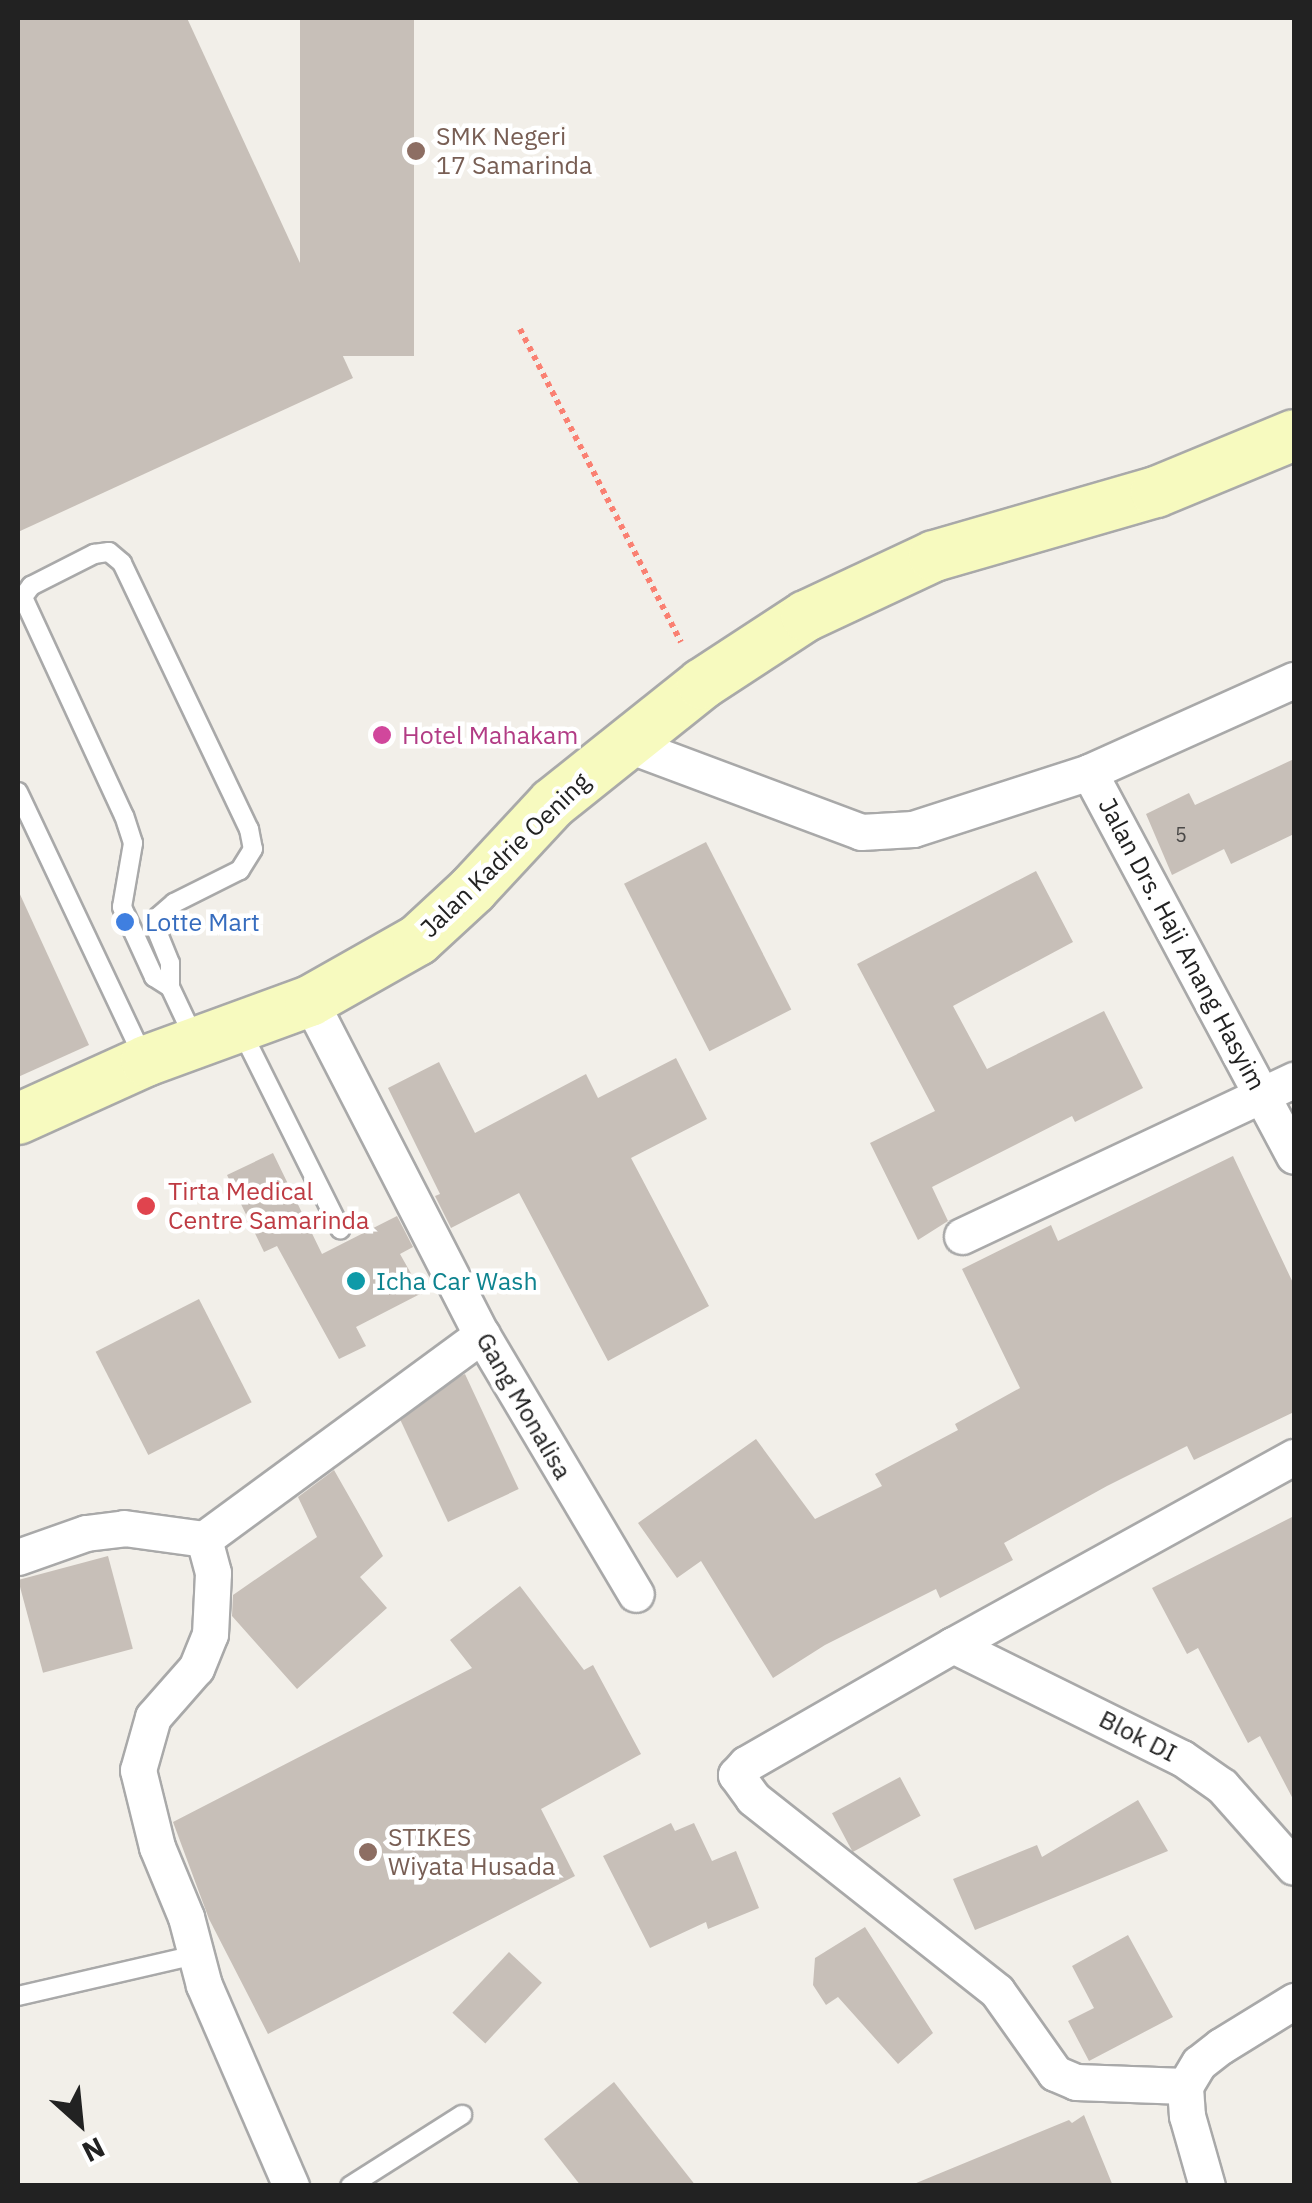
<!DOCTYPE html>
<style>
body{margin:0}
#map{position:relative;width:1312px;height:2203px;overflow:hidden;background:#f2efe9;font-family:"IBM Plex Sans",sans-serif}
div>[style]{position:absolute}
.building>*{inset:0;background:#c7bfb8;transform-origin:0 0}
.path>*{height:6px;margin-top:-3px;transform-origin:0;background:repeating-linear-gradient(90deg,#fa8072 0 5px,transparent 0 10px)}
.roads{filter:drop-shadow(2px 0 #a9a9a9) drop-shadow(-2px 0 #a9a9a9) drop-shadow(0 2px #a9a9a9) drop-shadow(0 -2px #a9a9a9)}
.lane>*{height:18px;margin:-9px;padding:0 9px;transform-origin:9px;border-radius:9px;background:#fff}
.street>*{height:35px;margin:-17.5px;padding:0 17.5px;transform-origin:17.5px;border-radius:17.5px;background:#fff}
.secondary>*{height:50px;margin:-25px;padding:0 25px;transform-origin:25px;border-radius:25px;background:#f7fabf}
.dots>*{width:28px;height:28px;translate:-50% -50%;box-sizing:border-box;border:5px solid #fff;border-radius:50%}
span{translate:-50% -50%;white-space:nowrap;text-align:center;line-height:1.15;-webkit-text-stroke:9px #fff;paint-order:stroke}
.number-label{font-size:20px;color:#4b4948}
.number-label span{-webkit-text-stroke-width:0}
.education-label{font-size:25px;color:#785e54}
.left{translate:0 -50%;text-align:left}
.hotel-label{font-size:25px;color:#b23c85}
.street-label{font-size:25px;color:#222}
.shop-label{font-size:25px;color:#366cbe}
.health-label{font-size:25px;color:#be3a42}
.culture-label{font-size:25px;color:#0d838f}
.frame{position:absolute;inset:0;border:20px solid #222;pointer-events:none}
.north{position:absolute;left:30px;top:2073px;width:100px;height:100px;-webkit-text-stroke:8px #fff;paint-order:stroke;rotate:153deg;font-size:28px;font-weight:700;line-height:40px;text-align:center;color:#222}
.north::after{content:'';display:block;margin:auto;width:35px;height:45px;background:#222;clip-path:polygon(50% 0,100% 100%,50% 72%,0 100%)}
</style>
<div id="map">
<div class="building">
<i style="clip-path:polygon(18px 18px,187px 18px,353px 378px,18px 532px)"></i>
<i style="left:300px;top:18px;width:114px;height:338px"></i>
<i style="clip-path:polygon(1294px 759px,1294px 834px,1231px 864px,1224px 849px,1172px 875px,1146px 814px,1189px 793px,1195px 805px)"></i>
<i style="left:706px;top:842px;width:188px;height:92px;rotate:63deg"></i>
<i style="clip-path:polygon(1036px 871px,1073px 942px,953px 1006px,987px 1069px,1104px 1011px,1143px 1088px,1075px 1122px,1072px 1116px,932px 1187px,948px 1221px,918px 1240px,870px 1143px,935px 1111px,857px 964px)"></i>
<i style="clip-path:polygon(18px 890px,89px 1045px,18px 1077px)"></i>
<i style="clip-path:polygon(676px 1058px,707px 1119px,631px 1158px,709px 1306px,608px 1361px,519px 1193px,451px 1228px,435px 1196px,440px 1194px,388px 1088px,439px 1062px,475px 1133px,586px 1074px,598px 1098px)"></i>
<i style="clip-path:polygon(273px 1153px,322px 1254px,397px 1216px,413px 1247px,400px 1254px,422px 1293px,356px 1327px,366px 1346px,339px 1359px,277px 1246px,264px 1252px,227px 1175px)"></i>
<i style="clip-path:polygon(1233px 1156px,1294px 1285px,1294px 1412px,1194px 1460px,1187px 1446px,1107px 1486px,1004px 1543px,1013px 1560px,940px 1598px,936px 1589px,825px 1645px,773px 1678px,701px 1561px,677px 1578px,638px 1523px,756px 1439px,815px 1519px,882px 1486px,875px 1474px,958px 1430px,955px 1424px,1020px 1388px,962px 1269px,1051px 1225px,1058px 1241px)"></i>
<i style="left:199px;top:1299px;width:116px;height:116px;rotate:63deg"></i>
<i style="left:465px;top:1374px;width:127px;height:78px;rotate:65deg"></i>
<i style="clip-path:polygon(334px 1470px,383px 1556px,360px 1577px,387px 1608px,297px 1689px,232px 1616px,233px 1595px,317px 1537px,298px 1497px)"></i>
<i style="clip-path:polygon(1294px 1516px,1294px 1801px,1260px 1736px,1248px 1743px,1198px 1648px,1187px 1654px,1152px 1588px)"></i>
<i style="left:108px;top:1556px;width:96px;height:93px;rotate:75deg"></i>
<i style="clip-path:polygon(520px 1586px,584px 1670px,593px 1665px,641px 1754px,541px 1809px,575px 1876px,268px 2034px,209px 1919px,173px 1822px,472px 1668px,450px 1640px)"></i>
<i style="left:900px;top:1777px;width:44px;height:77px;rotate:62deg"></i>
<i style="clip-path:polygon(1138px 1800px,1168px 1851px,975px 1930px,953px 1879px,1037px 1845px,1042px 1857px)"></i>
<i style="clip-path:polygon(671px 1823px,675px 1831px,694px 1823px,712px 1861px,736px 1851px,759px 1908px,708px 1929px,706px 1922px,650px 1948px,603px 1856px)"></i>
<i style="clip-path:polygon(865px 1927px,933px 2033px,898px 2064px,838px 1997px,826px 2005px,813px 1985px,815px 1958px)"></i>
<i style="clip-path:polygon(1128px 1935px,1173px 2017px,1089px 2061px,1068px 2021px,1094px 2008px,1072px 1966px)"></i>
<i style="left:509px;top:1952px;width:45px;height:83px;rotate:43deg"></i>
<i style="clip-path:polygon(614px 2082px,696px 2186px,581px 2186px,544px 2139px)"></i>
<i style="clip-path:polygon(1084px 2115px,1113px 2186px,909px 2186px,1069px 2120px,1072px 2123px)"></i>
</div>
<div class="path">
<i style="left:520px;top:329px;width:352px;rotate:62.8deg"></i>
</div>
<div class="roads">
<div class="lane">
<i style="left:109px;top:552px;width:17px;rotate:40deg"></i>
<i style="left:122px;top:563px;width:295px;rotate:64.5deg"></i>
<i style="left:249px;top:829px;width:20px;rotate:79deg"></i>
<i style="left:253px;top:849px;width:25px;rotate:122deg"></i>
<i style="left:240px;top:870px;width:74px;rotate:153.4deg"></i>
<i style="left:174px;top:903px;width:21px;rotate:139deg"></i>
<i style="left:158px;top:917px;width:14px;rotate:94deg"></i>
<i style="left:157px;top:931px;width:35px;rotate:68deg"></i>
<i style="left:170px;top:963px;width:24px;rotate:90deg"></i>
<i style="left:170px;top:987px;width:19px;rotate:-148deg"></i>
<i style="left:154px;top:977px;width:77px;rotate:-114.6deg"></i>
<i style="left:122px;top:907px;width:65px;rotate:-80.2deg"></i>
<i style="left:133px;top:843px;width:28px;rotate:-108deg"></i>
<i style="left:124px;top:816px;width:241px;rotate:-114.8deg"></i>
<i style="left:23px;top:597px;width:14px;rotate:-54deg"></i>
<i style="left:31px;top:586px;width:71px;rotate:-26.9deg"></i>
<i style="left:94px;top:554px;width:15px;rotate:-8deg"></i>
<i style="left:18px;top:792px;width:292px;rotate:64.7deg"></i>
<i style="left:170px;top:987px;width:56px;rotate:64.8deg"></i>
<i style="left:240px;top:1028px;width:225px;rotate:63.5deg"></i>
<i style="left:18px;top:1996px;width:183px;rotate:-13deg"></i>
<i style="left:350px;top:2186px;width:133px;rotate:-32.4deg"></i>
</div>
<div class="street">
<i style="left:626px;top:744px;width:251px;rotate:20.5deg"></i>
<i style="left:861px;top:832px;width:52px;rotate:-3.3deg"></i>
<i style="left:913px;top:829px;width:185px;rotate:-17.9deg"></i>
<i style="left:1089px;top:772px;width:225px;rotate:-24.2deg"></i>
<i style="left:1089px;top:772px;width:435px;rotate:61.9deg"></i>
<i style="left:310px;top:1001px;width:376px;rotate:62.8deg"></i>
<i style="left:482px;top:1335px;width:301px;rotate:59.3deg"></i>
<i style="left:962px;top:1236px;width:367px;rotate:-25.2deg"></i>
<i style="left:204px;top:1539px;width:35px;rotate:75deg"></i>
<i style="left:213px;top:1573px;width:61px;rotate:92.8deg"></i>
<i style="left:210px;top:1634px;width:37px;rotate:112deg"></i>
<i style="left:196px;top:1668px;width:65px;rotate:131.3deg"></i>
<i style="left:153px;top:1717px;width:55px;rotate:105.8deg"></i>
<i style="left:138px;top:1770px;width:79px;rotate:76.1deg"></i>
<i style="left:157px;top:1847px;width:76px;rotate:67.5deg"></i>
<i style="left:186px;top:1917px;width:70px;rotate:75.2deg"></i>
<i style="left:204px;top:1985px;width:219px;rotate:66.6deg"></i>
<i style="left:204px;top:1539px;width:345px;rotate:-36.3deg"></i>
<i style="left:18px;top:1557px;width:72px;rotate:-19.4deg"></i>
<i style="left:86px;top:1533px;width:38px;rotate:-7deg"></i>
<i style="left:124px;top:1528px;width:81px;rotate:7.8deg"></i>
<i style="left:953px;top:1645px;width:255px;rotate:26.3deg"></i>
<i style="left:1182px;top:1758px;width:49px;rotate:35deg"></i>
<i style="left:1222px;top:1786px;width:108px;rotate:48.4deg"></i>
<i style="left:1185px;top:2086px;width:109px;rotate:-177.9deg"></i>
<i style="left:1076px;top:2082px;width:23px;rotate:-157deg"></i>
<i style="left:1055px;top:2073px;width:100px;rotate:-125.3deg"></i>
<i style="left:997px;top:1991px;width:311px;rotate:-141.7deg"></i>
<i style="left:753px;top:1798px;width:29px;rotate:-126deg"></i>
<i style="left:736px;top:1775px;width:15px;rotate:-48deg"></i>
<i style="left:746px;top:1764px;width:239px;rotate:-29.9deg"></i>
<i style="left:953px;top:1645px;width:389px;rotate:-28.9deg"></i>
<i style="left:1207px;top:2186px;width:73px;rotate:-105.9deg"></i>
<i style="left:1187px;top:2116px;width:30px;rotate:-94deg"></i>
<i style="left:1185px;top:2086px;width:27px;rotate:-59deg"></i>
<i style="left:1199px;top:2063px;width:28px;rotate:-38deg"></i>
<i style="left:1221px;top:2046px;width:86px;rotate:-31.7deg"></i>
</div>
<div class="secondary">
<i style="left:18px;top:1119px;width:141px;rotate:-24.4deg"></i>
<i style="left:146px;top:1061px;width:175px;rotate:-20.1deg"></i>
<i style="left:310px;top:1001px;width:124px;rotate:-29.5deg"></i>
<i style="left:418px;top:940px;width:75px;rotate:-42.8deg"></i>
<i style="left:473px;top:889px;width:117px;rotate:-47.1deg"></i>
<i style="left:553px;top:803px;width:191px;rotate:-38.6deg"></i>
<i style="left:702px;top:684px;width:124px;rotate:-33.2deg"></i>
<i style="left:806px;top:616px;width:141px;rotate:-25.1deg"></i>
<i style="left:934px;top:556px;width:231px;rotate:-16.1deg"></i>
<i style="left:1156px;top:492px;width:149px;rotate:-22.4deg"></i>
</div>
</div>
<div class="dots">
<i style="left:416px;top:151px;background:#8d6e63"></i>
<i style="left:382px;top:735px;background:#d1479c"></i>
<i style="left:125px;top:922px;background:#3f7fe0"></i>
<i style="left:146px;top:1206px;background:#e0444e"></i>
<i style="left:356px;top:1281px;background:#0f9aa8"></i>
<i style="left:368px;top:1852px;background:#8d6e63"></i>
</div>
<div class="number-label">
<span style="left:1181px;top:834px">5</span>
</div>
<div class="education-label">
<span class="left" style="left:436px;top:151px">SMK Negeri<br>17 Samarinda</span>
<span class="left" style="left:388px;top:1852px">STIKES<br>Wiyata Husada</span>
</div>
<div class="hotel-label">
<span class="left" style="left:402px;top:735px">Hotel Mahakam</span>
</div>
<div class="street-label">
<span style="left:505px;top:855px;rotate:-44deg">Jalan Kadrie Oening</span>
<span style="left:1182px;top:944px;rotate:62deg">Jalan Drs. Haji Anang Hasyim</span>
<span style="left:524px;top:1406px;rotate:60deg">Gang Monalisa</span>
<span style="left:1138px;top:1736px;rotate:27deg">Blok DI</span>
</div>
<div class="shop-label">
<span class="left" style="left:145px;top:922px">Lotte Mart</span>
</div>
<div class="health-label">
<span class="left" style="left:168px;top:1206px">Tirta Medical<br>Centre Samarinda</span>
</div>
<div class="culture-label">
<span class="left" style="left:376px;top:1281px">Icha Car Wash</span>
</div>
<div class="frame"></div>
<div class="north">N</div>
</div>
